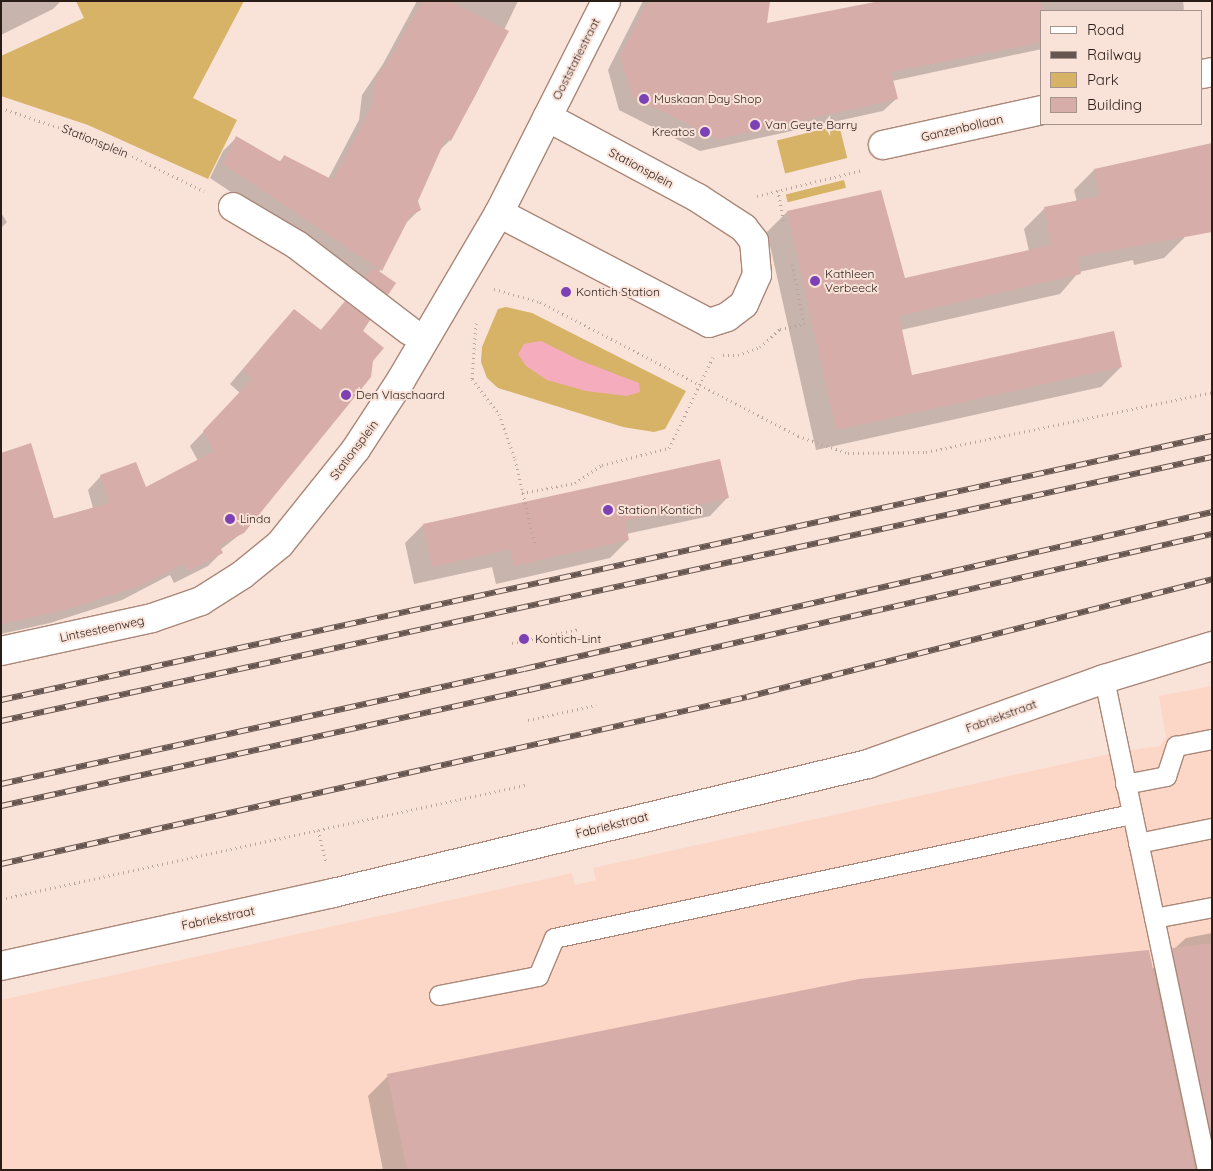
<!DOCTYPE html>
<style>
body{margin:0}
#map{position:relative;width:1213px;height:1171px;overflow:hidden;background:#f9e2d8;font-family:Quicksand,sans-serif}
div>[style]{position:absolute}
.built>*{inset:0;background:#fcd7c7}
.green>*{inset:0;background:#d6b367;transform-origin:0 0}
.water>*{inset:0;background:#f5adbd}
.shadow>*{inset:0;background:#0003}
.building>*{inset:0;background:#d6ada9}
.path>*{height:3px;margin-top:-1.5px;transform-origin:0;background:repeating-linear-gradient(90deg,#b9a59c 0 1px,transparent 0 5px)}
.roads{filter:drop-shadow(1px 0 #aa8778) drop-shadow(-1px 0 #aa8778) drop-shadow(0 1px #aa8778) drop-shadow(0 -1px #aa8778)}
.service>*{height:19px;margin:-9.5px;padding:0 9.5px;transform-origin:9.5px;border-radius:9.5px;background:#fff}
.minor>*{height:28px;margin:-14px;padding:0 14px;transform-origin:14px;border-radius:14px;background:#fff}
.rail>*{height:5.5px;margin-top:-2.75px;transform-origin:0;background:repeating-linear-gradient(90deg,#f9e2d8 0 11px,#66564f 0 22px);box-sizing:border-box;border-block:1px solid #66564f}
.dots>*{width:14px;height:14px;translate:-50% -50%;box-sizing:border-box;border:2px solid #f9e2d8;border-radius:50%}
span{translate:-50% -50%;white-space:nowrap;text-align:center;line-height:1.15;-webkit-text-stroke:4px #f9e2d8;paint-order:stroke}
.street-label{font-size:12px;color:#2a1d17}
.poi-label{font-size:12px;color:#2a1d17}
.left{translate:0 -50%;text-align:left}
.right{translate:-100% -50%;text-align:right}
.frame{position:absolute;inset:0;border:2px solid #2a1d17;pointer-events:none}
.legend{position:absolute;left:1040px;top:10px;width:162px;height:115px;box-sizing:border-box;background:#f9e2d8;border:1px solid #a6938b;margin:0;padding:6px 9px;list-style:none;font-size:15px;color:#2a1d17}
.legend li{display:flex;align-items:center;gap:10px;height:25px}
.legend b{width:25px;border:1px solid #a6938b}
</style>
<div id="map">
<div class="built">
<i style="clip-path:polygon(1212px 686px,1212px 1170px,1px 1170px,1px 1000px,572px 873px,575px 885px,596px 880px,593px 868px,1118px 752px,1160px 746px,1166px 737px,1159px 696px)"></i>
</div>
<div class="green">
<i style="clip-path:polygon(76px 1px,244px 1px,193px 98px,237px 120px,208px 179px,88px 125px,1px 96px,1px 56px,84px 18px)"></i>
<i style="left:839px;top:125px;width:34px;height:64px;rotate:76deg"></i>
<i style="left:844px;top:180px;width:8px;height:60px;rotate:76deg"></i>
<i style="clip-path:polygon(506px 307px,532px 313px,686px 391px,665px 429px,654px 432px,623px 427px,498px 388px,487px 378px,481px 362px,482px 347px,498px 309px)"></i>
</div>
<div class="water">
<i style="clip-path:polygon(541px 341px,579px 360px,639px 383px,640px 392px,627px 396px,586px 391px,547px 380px,526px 366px,518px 354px,524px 344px)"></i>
</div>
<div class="shadow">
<i style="clip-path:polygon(1px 1px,61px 1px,53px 9px,1px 35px)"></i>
<i style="clip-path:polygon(417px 1px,518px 1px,504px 30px,507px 32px,475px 96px,450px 140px,438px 152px,416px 201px,419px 210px,405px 224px,379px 272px,387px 294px,380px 300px,363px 280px,210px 178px,223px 151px,236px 138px,279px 162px,284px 157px,328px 179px,359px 120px,362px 95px,383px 64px)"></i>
<i style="clip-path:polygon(643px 1px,769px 1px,766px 25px,905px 1px,1183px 1px,1184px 9px,1182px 11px,1042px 11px,1042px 49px,892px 81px,896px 99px,883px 111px,700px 151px,619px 110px,608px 70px)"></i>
<i style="clip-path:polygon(1212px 144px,1184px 238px,1164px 258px,1134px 265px,1133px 260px,1079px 272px,1060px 294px,901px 330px,911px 376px,1121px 367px,1101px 387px,816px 450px,767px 232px,787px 212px,904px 279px,1029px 251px,1024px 229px,1045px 208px,1077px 202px,1074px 190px,1094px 170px)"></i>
<i style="clip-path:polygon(1px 213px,7px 222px,1px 228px)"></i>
<i style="clip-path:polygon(345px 303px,243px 532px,220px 550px,221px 553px,208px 566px,174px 583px,170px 575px,122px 600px,50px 623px,1px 634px,1px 541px,25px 526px,93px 508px,88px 490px,101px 476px,145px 489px,198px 461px,190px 446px,240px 393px,230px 384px,281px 324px,295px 310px,320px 331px)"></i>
<i style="clip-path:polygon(728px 497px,710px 516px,626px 534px,628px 540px,610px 558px,496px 584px,492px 567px,414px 584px,405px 543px,423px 525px)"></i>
<i style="clip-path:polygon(1212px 933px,1212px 1170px,383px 1170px,368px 1096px,388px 1076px,1152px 969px,1186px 938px)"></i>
</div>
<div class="building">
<i style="clip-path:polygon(422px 1px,449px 1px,509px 31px,451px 141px,446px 138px,418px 201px,421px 210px,410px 216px,382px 271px,223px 164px,236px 136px,281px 162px,284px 155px,333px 180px,372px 106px,375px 80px,396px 49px)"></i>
<i style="clip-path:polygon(648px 1px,770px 1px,767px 23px,880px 1px,1042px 1px,1042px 42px,891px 72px,898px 99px,718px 139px,632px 97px,620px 56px)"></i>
<i style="clip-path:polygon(1212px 143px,1212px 232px,1077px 257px,1081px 274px,899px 316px,912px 375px,1114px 331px,1122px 367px,836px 430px,787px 211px,881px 190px,905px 278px,1051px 245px,1044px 207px,1100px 196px,1094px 169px)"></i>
<i style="clip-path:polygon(373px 267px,396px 283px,388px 295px,365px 277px)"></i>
<i style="clip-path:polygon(345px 301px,370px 320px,363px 331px,384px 348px,373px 361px,371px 377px,244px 533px,219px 545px,223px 553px,188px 571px,184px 563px,137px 587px,64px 610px,1px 624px,1px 453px,31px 443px,54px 519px,109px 503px,100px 475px,136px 462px,146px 487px,214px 451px,203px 431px,252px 379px,243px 370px,294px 309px,321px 330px)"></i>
<i style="clip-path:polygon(720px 459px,729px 498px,625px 521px,629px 540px,514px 566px,510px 549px,432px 567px,423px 524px)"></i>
<i style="clip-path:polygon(1212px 943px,1212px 1138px,1172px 948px)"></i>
<i style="clip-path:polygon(1149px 950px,1195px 1170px,407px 1170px,387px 1074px,859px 979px)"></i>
</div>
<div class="path">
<i style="left:1px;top:108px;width:110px;rotate:18.6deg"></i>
<i style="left:105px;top:143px;width:110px;rotate:25.9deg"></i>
<i style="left:778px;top:190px;width:34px;rotate:80deg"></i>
<i style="left:757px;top:196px;width:109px;rotate:-13.8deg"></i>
<i style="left:494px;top:289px;width:48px;rotate:15.8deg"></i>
<i style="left:540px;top:302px;width:291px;rotate:27.4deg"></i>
<i style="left:798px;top:436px;width:53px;rotate:18.8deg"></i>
<i style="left:848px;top:453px;width:78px;rotate:-0.7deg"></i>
<i style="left:926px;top:452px;width:292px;rotate:-11.8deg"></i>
<i style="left:476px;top:323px;width:56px;rotate:94.1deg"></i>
<i style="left:472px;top:379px;width:44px;rotate:52.4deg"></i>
<i style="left:499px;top:414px;width:48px;rotate:70.4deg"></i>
<i style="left:515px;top:459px;width:88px;rotate:76.9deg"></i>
<i style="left:723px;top:355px;width:15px"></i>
<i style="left:738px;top:355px;width:23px;rotate:-20deg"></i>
<i style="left:760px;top:347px;width:27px;rotate:-42deg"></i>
<i style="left:780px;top:329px;width:25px;rotate:-12deg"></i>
<i style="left:804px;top:324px;width:62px;rotate:-101.1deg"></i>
<i style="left:522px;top:493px;width:54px;rotate:-10.7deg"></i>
<i style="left:575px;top:483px;width:32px;rotate:-34deg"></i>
<i style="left:602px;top:465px;width:69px;rotate:-14.2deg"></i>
<i style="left:669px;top:448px;width:101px;rotate:-64.2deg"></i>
<i style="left:512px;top:643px;width:68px;rotate:-11.8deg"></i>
<i style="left:528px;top:720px;width:70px;rotate:-12.4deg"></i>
<i style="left:318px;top:830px;width:32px;rotate:76deg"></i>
<i style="left:1px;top:899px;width:536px;rotate:-12.27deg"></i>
</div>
<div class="roads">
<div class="service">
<i style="left:1104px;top:679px;width:502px;rotate:78.15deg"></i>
<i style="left:1125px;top:784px;width:42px;rotate:-11deg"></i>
<i style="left:1166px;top:776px;width:32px;rotate:-72deg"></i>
<i style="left:1176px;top:746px;width:37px;rotate:-11deg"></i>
<i style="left:1138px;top:843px;width:76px;rotate:-11.5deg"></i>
<i style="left:1154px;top:918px;width:59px;rotate:-10.7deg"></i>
<i style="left:439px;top:995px;width:101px;rotate:-10.9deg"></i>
<i style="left:538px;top:976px;width:41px;rotate:-67.2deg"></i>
<i style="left:554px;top:938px;width:590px;rotate:-12.13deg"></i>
</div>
<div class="minor">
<i style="left:1202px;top:74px;width:10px;rotate:-11deg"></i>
<i style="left:883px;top:145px;width:163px;rotate:-12.4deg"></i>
<i style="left:233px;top:207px;width:74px;rotate:30.7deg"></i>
<i style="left:297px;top:245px;width:142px;rotate:37.3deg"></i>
<i style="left:499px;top:213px;width:237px;rotate:27.6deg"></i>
<i style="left:709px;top:323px;width:19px;rotate:-18deg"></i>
<i style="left:727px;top:317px;width:21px;rotate:-37deg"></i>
<i style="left:744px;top:304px;width:32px;rotate:-66deg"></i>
<i style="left:757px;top:275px;width:34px;rotate:-95deg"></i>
<i style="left:754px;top:241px;width:16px;rotate:-128deg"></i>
<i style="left:744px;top:228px;width:55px;rotate:-146.9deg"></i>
<i style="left:698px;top:198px;width:171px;rotate:-151.8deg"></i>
<i style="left:1px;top:651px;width:155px;rotate:-12.3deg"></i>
<i style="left:152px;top:618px;width:52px;rotate:-19.1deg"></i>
<i style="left:201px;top:601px;width:49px;rotate:-32.4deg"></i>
<i style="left:242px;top:575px;width:49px;rotate:-39.2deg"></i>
<i style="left:280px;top:544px;width:122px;rotate:-51.3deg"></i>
<i style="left:356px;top:449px;width:82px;rotate:-56.9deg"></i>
<i style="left:401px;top:380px;width:194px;rotate:-59.6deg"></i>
<i style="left:499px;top:213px;width:237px;rotate:-63.2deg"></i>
<i style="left:1px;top:966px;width:340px;rotate:-12.4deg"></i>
<i style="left:333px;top:893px;width:550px;rotate:-13.56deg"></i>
<i style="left:868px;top:764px;width:251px;rotate:-19.8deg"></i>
<i style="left:1104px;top:679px;width:113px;rotate:-17deg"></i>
</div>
</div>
<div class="rail">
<i style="left:1px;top:700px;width:1239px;rotate:-12.3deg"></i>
<i style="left:1px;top:721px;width:1239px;rotate:-12.3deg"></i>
<i style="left:1px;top:784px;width:535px;rotate:-12.4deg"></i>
<i style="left:524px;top:669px;width:706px;rotate:-12.85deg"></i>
<i style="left:1px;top:806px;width:541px;rotate:-12.39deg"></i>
<i style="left:529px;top:690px;width:701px;rotate:-12.87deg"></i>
<i style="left:1px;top:864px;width:764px;rotate:-12.62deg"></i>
<i style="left:747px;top:697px;width:480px;rotate:-14.2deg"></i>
</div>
<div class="dots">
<i style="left:644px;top:99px;background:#7d41b6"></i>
<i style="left:755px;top:125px;background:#7d41b6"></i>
<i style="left:705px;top:132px;background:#7d41b6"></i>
<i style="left:815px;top:281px;background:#7d41b6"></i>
<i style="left:566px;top:292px;background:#7d41b6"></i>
<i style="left:346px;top:395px;background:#7d41b6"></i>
<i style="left:608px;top:510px;background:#7d41b6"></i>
<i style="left:230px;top:519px;background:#7d41b6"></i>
<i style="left:524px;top:639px;background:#7d41b6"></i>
</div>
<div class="street-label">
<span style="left:576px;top:59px;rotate:-63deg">Ooststatiestraat</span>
<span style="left:962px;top:128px;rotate:-13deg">Ganzenbollaan</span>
<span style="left:95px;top:141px;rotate:22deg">Stationsplein</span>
<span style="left:641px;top:168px;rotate:28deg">Stationsplein</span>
<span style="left:354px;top:450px;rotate:-53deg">Stationsplein</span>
<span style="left:102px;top:629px;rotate:-12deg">Lintsesteenweg</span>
<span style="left:1001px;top:716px;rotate:-20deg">Fabriekstraat</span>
<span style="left:612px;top:825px;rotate:-14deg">Fabriekstraat</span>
<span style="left:218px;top:918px;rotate:-12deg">Fabriekstraat</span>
</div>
<div class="poi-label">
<span class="left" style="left:654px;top:99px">Muskaan Day Shop</span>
<span class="left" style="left:765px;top:125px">Van Geyte Barry</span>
<span class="right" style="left:695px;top:132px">Kreatos</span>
<span class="left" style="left:825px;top:281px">Kathleen<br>Verbeeck</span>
<span class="left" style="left:576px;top:292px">Kontich Station</span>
<span class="left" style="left:356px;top:395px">Den Vlaschaard</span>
<span class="left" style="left:618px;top:510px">Station Kontich</span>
<span class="left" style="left:240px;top:519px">Linda</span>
<span class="left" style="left:535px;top:639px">Kontich-Lint</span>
</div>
<div class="frame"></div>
<ul class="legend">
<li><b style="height:6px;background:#fff"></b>Road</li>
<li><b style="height:6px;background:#66564f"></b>Railway</li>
<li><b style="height:14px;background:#d6b367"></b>Park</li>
<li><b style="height:14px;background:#d6ada9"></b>Building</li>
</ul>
</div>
